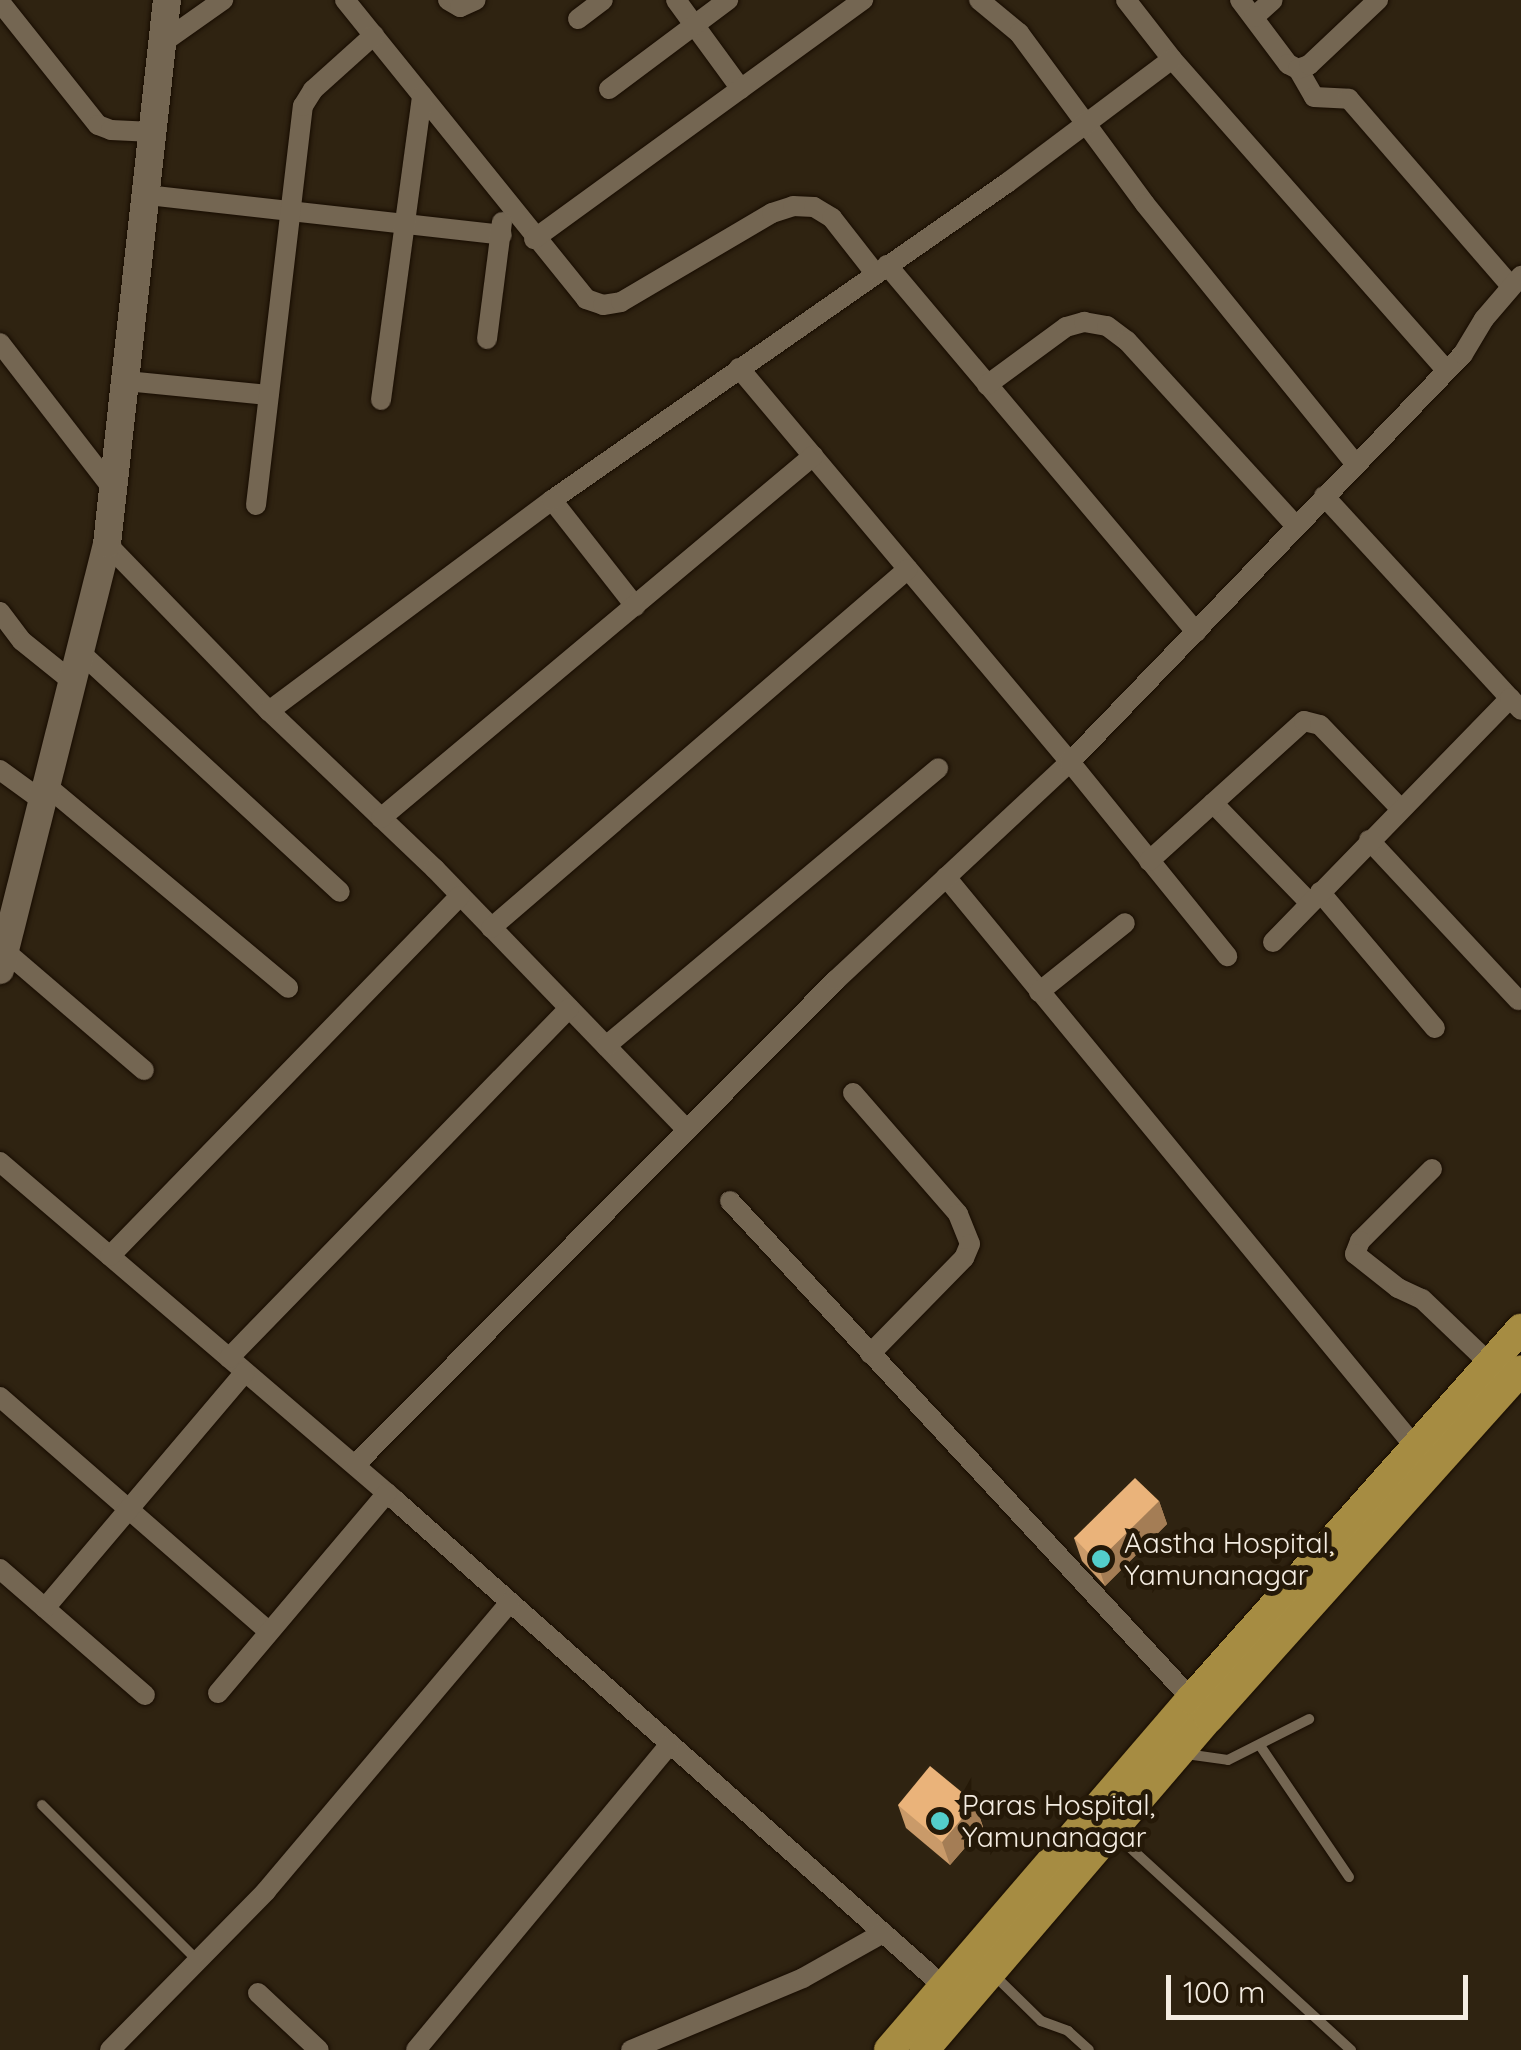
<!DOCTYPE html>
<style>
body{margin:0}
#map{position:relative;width:1521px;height:2050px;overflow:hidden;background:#2f2311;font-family:Quicksand,sans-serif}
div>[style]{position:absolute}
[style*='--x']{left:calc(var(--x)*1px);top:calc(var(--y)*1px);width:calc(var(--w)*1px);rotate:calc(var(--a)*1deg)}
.roads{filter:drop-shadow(0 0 2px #170c00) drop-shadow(0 0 2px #170c00)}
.lane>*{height:10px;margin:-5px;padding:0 5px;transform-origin:5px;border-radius:5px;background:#746652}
.street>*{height:20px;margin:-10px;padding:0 10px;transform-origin:10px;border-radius:10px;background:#746652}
.secondary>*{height:28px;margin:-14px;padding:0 14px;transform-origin:14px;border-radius:14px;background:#746652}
.primary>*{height:30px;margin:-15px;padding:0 15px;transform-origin:15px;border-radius:15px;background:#a68c42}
.wall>*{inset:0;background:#c99a69}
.shaded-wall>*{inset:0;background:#a47d55}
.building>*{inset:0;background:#eab37a}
.dots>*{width:28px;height:28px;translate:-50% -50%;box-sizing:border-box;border:5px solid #251908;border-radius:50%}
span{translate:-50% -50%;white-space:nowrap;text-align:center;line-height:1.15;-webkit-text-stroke:10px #251908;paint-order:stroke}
.poi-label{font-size:28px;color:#f4ece1}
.left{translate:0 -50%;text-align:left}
.scale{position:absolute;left:1166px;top:1975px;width:302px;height:45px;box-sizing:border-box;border:5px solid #f4ece1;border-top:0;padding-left:12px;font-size:30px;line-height:35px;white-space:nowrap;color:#f4ece1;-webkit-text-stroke:8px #251908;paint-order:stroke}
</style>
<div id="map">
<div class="roads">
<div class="lane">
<div style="--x:1261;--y:1747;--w:157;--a:55.9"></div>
<div style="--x:1186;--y:1754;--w:42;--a:8.1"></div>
<div style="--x:1228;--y:1760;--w:91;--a:-26.8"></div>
<div style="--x:42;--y:1805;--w:221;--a:45"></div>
<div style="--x:1113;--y:1832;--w:323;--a:42.5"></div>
<div style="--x:992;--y:1973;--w:69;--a:44.4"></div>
<div style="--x:1041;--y:2021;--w:29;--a:20"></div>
<div style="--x:1068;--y:2031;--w:28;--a:42"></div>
</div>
<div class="street">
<div style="--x:345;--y:0;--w:384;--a:51.1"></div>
<div style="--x:586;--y:299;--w:18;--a:19"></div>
<div style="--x:603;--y:305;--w:18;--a:-9"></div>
<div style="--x:621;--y:302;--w:175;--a:-30.5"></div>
<div style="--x:772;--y:213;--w:22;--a:-18"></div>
<div style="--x:793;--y:206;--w:21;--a:3"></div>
<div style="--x:814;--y:207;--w:21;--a:31"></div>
<div style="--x:832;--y:218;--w:70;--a:52"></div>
<div style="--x:448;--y:0;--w:14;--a:30"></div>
<div style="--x:460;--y:7;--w:17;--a:-24"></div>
<div style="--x:676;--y:0;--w:110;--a:53.9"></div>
<div style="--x:979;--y:0;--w:52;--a:39.5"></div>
<div style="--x:1019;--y:33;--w:212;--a:53.6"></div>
<div style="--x:1145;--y:204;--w:333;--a:51"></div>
<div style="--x:1126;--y:0;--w:75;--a:52.1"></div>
<div style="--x:1172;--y:59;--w:414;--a:48.6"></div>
<div style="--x:1240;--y:0;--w:80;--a:53.1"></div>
<div style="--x:1288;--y:64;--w:11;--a:27"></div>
<div style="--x:1298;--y:69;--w:32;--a:60"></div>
<div style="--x:1314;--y:97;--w:35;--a:3"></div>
<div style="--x:1349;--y:99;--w:247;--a:49.1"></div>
<div style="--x:0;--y:2;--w:157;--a:51.5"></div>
<div style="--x:98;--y:125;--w:14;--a:21"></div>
<div style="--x:111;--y:130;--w:42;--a:2.7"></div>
<div style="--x:1254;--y:17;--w:25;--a:-42"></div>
<div style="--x:578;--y:19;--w:31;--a:-37"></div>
<div style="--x:162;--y:43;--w:75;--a:-35.2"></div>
<div style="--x:1298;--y:69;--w:12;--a:-20"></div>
<div style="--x:1309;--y:65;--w:95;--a:-43.3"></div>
<div style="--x:609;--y:89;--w:149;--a:-36.8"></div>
<div style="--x:147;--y:195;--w:357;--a:6.4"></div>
<div style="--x:534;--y:239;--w:407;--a:-36"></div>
<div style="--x:887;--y:265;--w:480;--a:49.9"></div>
<div style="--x:487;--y:339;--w:118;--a:-82.7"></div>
<div style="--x:0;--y:343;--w:185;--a:52.3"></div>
<div style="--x:739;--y:368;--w:515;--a:49.97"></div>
<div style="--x:1070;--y:762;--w:250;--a:51"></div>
<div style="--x:126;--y:381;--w:143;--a:5.6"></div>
<div style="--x:987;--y:385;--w:98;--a:-36.3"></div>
<div style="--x:1066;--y:327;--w:19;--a:-16"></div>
<div style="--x:1084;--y:322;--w:23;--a:10"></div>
<div style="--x:1107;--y:326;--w:25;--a:37"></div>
<div style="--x:1127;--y:341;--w:249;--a:47.6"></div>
<div style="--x:381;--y:400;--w:307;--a:-82.3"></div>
<div style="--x:1324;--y:496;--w:275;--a:47.4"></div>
<div style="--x:552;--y:500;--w:135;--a:51.9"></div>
<div style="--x:256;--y:505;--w:402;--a:-83.3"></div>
<div style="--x:303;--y:106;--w:19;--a:-58"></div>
<div style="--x:313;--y:90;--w:82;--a:-42"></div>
<div style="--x:107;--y:544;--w:233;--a:45.9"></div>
<div style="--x:269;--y:711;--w:229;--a:43.6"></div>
<div style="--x:435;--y:869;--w:363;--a:46"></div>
<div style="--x:0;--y:612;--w:36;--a:53"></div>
<div style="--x:22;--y:641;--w:67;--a:38.9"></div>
<div style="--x:81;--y:653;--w:352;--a:42.7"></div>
<div style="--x:269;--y:711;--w:353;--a:-36.7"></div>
<div style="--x:552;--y:500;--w:555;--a:-34.87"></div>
<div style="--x:1007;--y:183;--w:206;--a:-36.9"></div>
<div style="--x:0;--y:770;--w:54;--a:36"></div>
<div style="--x:48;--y:787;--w:313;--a:39.9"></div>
<div style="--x:1213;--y:803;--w:139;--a:45.9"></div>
<div style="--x:381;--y:818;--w:564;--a:-39.96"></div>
<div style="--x:1369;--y:840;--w:219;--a:47"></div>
<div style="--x:1149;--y:861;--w:209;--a:-42.1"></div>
<div style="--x:1304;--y:721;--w:16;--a:14"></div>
<div style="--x:1320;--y:725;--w:114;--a:46.1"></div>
<div style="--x:946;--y:877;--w:738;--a:50.55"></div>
<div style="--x:1320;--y:892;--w:178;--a:49.8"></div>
<div style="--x:491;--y:928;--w:550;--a:-40.73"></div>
<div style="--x:1273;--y:942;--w:340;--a:-45.8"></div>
<div style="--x:1510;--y:698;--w:16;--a:47"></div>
<div style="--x:5;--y:951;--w:183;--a:40.6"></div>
<div style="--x:1039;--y:992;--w:110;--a:-38.7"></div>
<div style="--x:606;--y:1046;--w:433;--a:-39.9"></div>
<div style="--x:853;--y:1093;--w:160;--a:49"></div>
<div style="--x:958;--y:1214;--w:32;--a:68"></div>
<div style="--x:970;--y:1244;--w:15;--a:113"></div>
<div style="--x:964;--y:1258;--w:134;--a:134.4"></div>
<div style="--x:0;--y:1162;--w:520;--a:40.55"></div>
<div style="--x:395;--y:1500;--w:743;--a:41.56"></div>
<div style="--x:1432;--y:1169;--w:102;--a:135"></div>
<div style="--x:1360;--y:1241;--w:14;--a:111"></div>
<div style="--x:1355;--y:1254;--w:55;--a:38.3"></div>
<div style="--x:1398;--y:1288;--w:26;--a:25"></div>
<div style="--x:1422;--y:1299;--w:94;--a:43.7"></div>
<div style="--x:730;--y:1201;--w:689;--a:47.18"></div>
<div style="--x:110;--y:1256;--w:502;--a:-45.81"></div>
<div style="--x:229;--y:1358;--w:488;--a:-45.8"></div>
<div style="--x:0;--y:1397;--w:357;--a:41.1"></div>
<div style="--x:355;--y:1465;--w:683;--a:-45.24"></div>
<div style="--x:836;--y:980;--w:320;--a:-43"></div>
<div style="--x:1070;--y:762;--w:566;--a:-46.07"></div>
<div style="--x:1463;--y:354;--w:41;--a:-59"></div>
<div style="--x:1484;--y:319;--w:57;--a:-49.3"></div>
<div style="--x:0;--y:1569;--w:192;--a:41"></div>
<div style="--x:45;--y:1608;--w:309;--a:-49.7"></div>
<div style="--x:218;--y:1693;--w:262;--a:-49.8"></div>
<div style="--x:258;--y:1993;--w:83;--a:43.1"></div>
<div style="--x:110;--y:2050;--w:223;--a:-45.5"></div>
<div style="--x:266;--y:1891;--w:378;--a:-49.8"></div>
<div style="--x:416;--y:2050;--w:396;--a:-50.3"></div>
<div style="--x:631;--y:2050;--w:186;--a:-22.7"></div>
<div style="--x:803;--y:1978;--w:92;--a:-29.4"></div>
</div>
<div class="secondary">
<div style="--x:0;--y:970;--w:439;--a:-75.9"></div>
<div style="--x:107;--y:544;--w:547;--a:-83.71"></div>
</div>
<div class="primary">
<div style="--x:889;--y:2050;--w:463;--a:-49.3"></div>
<div style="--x:1191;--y:1699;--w:496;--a:-48.3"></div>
<div style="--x:924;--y:2050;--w:438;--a:-49.4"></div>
<div style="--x:1209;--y:1718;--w:467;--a:-48.1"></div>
</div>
</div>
<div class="wall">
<div style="clip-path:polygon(1159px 1501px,1167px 1524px,1105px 1586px,1082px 1561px,1074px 1538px)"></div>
<div style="clip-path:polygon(975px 1803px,983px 1827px,950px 1865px,906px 1828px,898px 1805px)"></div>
</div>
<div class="shaded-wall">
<div style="clip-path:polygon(1159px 1501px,1167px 1524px,1105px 1586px,1097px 1562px)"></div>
<div style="clip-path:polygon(975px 1803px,983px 1827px,950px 1865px,942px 1842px)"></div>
</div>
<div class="building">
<div style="clip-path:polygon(1135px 1478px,1159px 1501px,1097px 1562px,1074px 1538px)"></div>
<div style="clip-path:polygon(930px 1766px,975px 1803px,942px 1842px,898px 1805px)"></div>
</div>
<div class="dots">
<div style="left:1101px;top:1559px;background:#53cdca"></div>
<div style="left:940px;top:1821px;background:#53cdca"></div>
</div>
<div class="poi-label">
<span class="left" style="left:1124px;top:1559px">Aastha Hospital,<br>Yamunanagar</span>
<span class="left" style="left:962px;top:1821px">Paras Hospital,<br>Yamunanagar</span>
</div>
<div class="scale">100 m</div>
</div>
